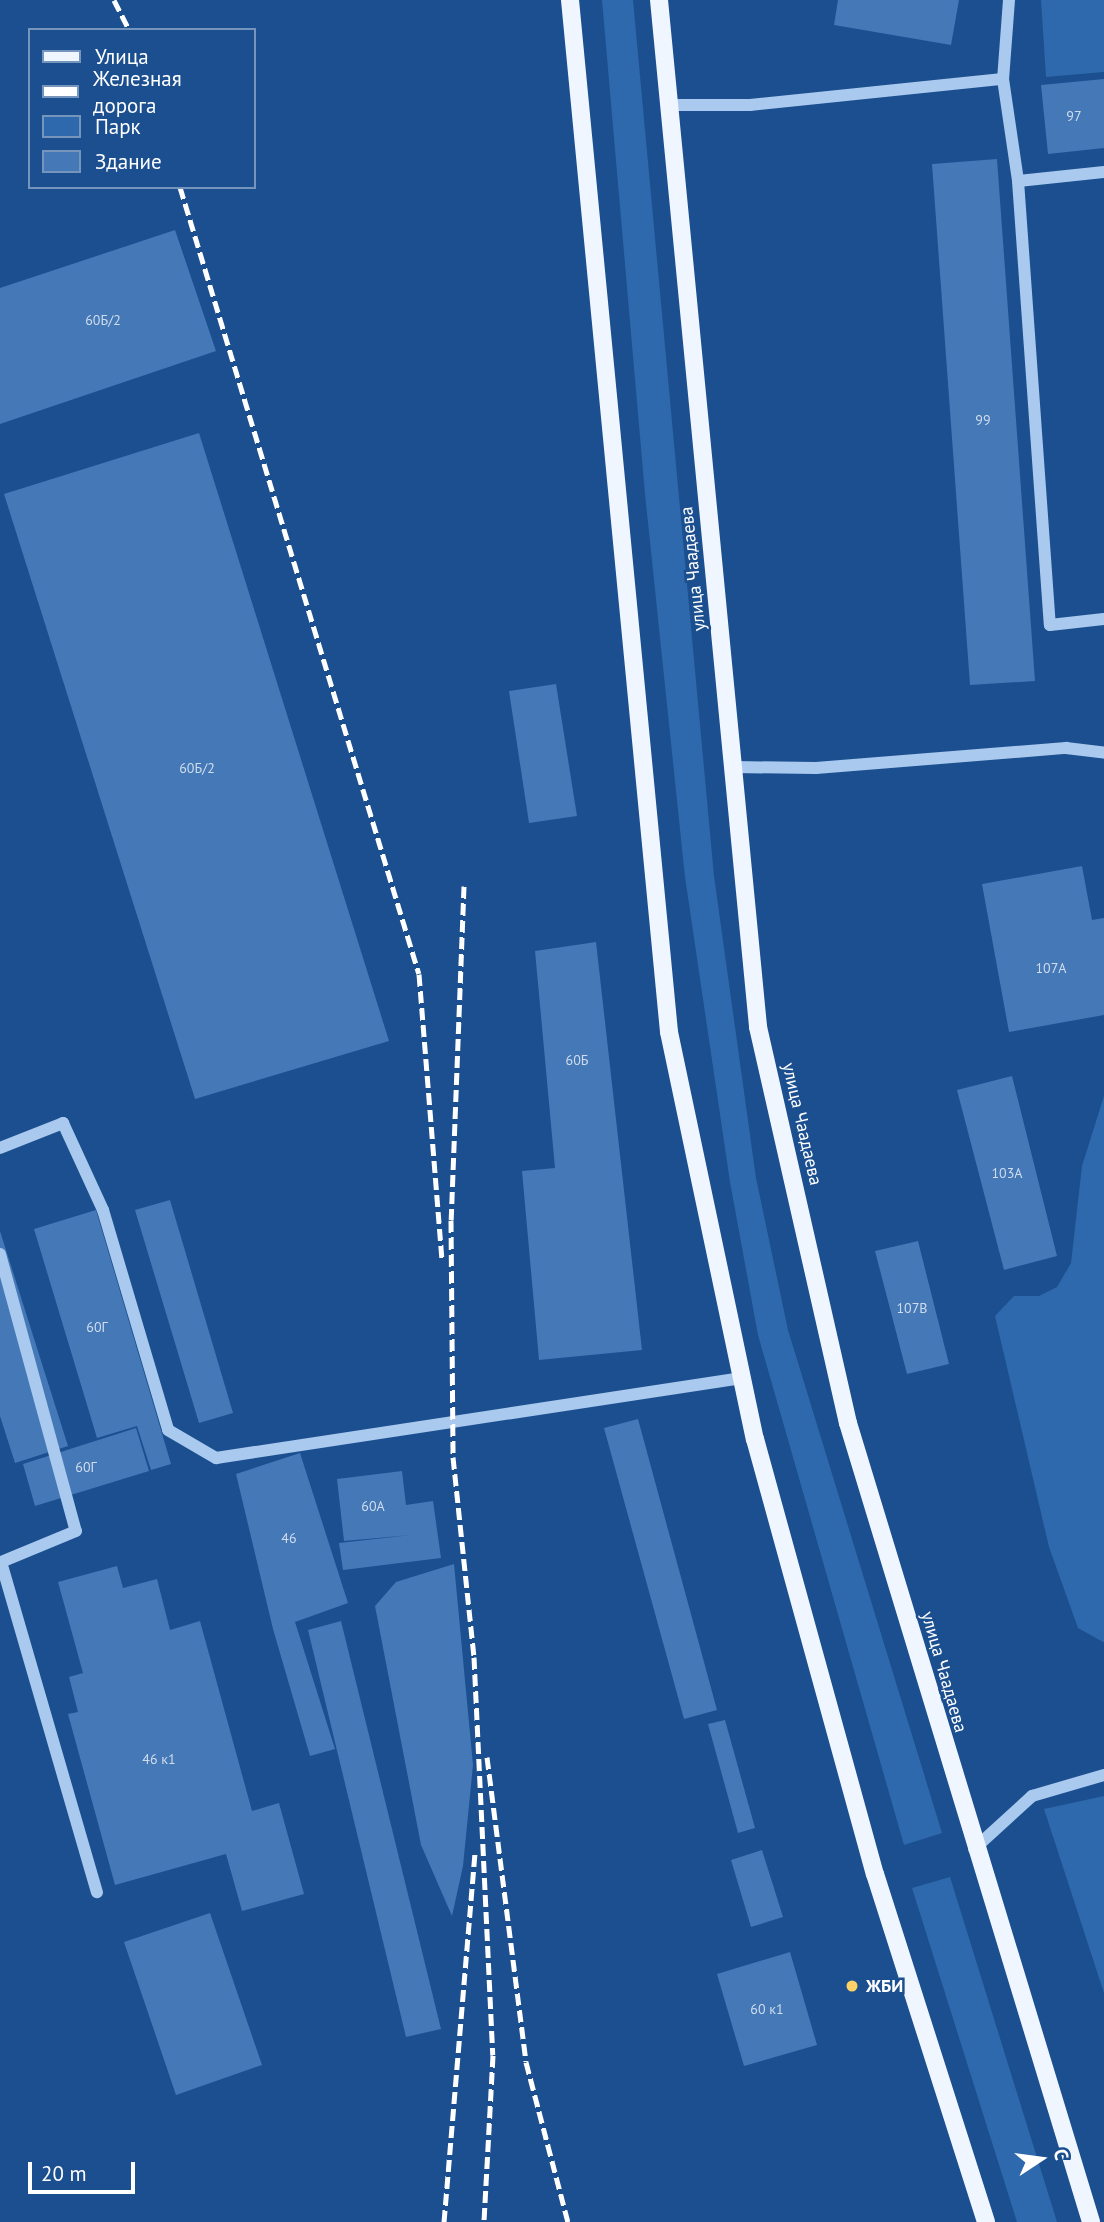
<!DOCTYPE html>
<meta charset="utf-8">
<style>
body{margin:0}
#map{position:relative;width:1104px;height:2222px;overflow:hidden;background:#1b4f8f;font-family:"PT Sans",sans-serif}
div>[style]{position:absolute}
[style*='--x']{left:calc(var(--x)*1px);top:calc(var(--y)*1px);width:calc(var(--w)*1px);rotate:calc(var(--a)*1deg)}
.green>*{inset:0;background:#2e69ad}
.building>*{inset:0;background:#4478b7}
.minor>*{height:12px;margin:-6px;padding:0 6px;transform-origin:6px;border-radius:6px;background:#a9c9ee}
.major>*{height:18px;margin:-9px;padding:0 9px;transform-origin:9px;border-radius:9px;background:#f0f6ff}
.rail>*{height:5px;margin-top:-2.5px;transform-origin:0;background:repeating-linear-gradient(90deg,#fff 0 12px,transparent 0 17px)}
.dots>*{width:19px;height:19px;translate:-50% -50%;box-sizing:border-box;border:4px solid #1b4f8f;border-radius:50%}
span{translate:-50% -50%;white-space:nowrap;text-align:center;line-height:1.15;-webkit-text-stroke:5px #1b4f8f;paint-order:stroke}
.number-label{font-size:14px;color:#d0dded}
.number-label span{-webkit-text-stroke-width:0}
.street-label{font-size:18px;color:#fff}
.poi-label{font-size:18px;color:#fff;font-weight:700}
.left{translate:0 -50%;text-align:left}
.legend{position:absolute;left:28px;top:28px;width:228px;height:161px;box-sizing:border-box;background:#1b4f8f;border:2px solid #7695bc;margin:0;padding:9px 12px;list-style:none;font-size:21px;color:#fff}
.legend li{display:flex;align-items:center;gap:14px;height:35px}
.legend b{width:35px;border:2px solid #7695bc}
.north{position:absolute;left:1006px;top:2124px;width:70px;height:70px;-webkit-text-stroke:5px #1b4f8f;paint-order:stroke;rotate:77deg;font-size:19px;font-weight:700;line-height:28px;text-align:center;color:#fff}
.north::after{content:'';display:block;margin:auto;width:24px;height:32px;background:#fff;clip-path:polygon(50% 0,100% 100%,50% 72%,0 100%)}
.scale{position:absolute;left:28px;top:2162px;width:107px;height:32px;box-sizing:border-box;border:4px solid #fff;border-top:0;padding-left:9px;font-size:21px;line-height:24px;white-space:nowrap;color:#fff;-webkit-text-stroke:5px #1b4f8f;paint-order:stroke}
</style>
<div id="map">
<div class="green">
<div style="clip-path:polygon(602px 0,633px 0,714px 876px,756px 1178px,788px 1330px,942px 1833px,904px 1845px,758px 1335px,730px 1182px,685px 877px,645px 494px)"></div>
<div style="clip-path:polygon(1041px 0,1104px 0,1104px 72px,1046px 77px)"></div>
<div style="clip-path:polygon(1104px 1096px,1104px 1642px,1103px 1642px,1078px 1628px,1049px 1547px,995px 1316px,1014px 1296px,1039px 1296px,1057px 1287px,1071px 1263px,1082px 1166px)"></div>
<div style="clip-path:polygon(1104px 1796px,1104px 1993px,1044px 1809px)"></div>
<div style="clip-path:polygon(950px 1877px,1057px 2222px,1017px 2222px,912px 1888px)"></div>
</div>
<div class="building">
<div style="clip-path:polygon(838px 0,959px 0,951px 45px,834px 25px)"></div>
<div style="clip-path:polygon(1104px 79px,1104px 148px,1048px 154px,1041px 85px)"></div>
<div style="clip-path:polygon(997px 159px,1035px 681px,970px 685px,932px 164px)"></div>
<div style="clip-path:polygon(175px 230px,216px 351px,0 424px,0 288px)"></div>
<div style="clip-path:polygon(199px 433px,389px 1041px,195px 1099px,4px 494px)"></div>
<div style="clip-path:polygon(556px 684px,577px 816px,529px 823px,509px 691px)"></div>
<div style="clip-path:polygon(1082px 866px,1092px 920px,1104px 918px,1104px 1015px,1009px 1032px,982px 884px)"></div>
<div style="clip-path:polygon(596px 942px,642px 1350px,539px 1360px,522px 1171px,555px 1168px,535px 951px)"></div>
<div style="clip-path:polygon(1012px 1076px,1057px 1256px,1004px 1270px,957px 1090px)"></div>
<div style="clip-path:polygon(170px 1200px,233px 1413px,199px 1423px,135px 1210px)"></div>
<div style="clip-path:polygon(96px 1210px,171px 1464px,151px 1470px,137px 1426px,97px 1438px,34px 1229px)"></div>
<div style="clip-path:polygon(0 1231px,68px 1446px,15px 1463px,0 1416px)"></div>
<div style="clip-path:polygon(918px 1241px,949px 1364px,907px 1374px,875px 1251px)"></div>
<div style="clip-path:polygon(638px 1419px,717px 1710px,684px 1719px,604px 1428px)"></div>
<div style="clip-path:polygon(136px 1428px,149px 1471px,35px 1506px,23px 1464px)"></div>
<div style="clip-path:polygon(300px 1453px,348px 1603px,295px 1622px,335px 1749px,310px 1756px,273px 1629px,236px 1474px)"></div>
<div style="clip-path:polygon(402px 1471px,406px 1505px,433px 1501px,441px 1558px,343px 1570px,339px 1543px,411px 1535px,344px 1541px,337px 1479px)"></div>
<div style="clip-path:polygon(454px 1564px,473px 1765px,463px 1866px,452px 1916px,421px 1845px,375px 1606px,396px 1582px)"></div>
<div style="clip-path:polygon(117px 1566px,123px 1588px,157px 1579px,170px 1630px,200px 1621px,252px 1811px,279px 1803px,304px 1894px,242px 1911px,226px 1854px,115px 1885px,68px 1714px,78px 1712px,69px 1677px,83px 1673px,58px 1582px)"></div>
<div style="clip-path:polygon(341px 1621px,441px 2029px,406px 2037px,308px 1630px)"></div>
<div style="clip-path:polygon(725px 1720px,755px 1828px,738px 1833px,708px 1724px)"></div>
<div style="clip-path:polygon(762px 1850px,783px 1917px,751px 1927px,731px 1860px)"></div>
<div style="clip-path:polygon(210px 1913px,262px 2065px,176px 2095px,124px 1942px)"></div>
<div style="clip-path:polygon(790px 1952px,817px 2045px,744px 2066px,717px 1974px)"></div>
</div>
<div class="minor">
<div style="--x:1009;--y:0;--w:79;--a:94.3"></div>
<div style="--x:1003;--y:79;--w:103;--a:81.6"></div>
<div style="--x:669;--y:105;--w:81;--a:0"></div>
<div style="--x:750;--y:105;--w:254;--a:-5.9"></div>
<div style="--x:1104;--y:172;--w:86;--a:174"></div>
<div style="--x:1018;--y:181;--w:445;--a:85.9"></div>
<div style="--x:1050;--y:625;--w:54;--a:-6.3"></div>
<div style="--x:733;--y:767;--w:83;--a:0.7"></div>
<div style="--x:816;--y:768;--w:251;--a:-4.6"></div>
<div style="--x:1066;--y:748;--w:38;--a:7"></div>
<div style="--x:0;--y:1148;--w:68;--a:-21.6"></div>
<div style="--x:63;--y:1123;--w:96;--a:65.3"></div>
<div style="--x:103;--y:1210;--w:229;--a:73.5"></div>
<div style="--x:168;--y:1430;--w:56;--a:30.3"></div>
<div style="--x:216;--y:1458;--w:532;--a:-8.65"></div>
<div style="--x:0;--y:1254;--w:287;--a:74.7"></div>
<div style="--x:76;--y:1531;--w:81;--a:157.5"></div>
<div style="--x:1;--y:1562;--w:344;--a:73.8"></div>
<div style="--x:974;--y:1849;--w:79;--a:-42.4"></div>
<div style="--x:1032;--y:1796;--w:75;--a:-16.3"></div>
</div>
<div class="major">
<div style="--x:570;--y:0;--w:1037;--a:84.52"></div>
<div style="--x:669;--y:1032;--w:416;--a:78.1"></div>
<div style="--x:755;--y:1439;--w:451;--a:74.6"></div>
<div style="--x:875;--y:1874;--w:365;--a:72.3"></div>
<div style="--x:659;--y:0;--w:1032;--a:84.49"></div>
<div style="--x:758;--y:1027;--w:406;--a:77.2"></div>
<div style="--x:848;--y:1423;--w:835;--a:73.08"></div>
</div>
<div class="rail">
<div style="--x:114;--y:0;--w:34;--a:63"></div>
<div style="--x:180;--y:187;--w:822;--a:73.11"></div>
<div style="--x:419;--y:974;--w:288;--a:85.4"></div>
<div style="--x:464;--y:886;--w:334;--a:92.2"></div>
<div style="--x:451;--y:1220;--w:237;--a:89.5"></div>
<div style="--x:453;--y:1457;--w:201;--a:84"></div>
<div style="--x:474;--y:1657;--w:398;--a:87.3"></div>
<div style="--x:493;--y:2055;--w:167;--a:93.1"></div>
<div style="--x:487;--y:1757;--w:307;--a:82.7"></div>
<div style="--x:526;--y:2062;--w:165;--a:75.3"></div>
<div style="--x:444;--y:2222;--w:372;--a:-85.2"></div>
</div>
<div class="dots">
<div style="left:852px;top:1986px;background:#ffd166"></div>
</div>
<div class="number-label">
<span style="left:1074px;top:116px">97</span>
<span style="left:103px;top:320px">60Б/2</span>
<span style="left:983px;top:420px">99</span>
<span style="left:197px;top:768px">60Б/2</span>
<span style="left:1051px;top:968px">107А</span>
<span style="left:577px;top:1060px">60Б</span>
<span style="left:1007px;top:1173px">103А</span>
<span style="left:912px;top:1308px">107В</span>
<span style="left:97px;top:1327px">60Г</span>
<span style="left:86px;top:1467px">60Г</span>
<span style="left:373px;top:1506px">60А</span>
<span style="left:289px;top:1538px">46</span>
<span style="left:159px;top:1759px">46 к1</span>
<span style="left:767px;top:2009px">60 к1</span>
</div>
<div class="street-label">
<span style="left:693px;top:569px;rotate:-96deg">улица Чаадаева</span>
<span style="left:802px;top:1124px;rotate:77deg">улица Чаадаева</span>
<span style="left:944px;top:1672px;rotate:74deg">улица Чаадаева</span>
</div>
<div class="poi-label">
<span class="left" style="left:866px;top:1986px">ЖБИ</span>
</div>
<ul class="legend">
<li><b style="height:9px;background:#f0f6ff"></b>Улица</li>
<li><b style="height:9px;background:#fff"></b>Железная дорога</li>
<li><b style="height:19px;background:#2e69ad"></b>Парк</li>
<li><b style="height:19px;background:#4478b7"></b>Здание</li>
</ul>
<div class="north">С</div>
<div class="scale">20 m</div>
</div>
